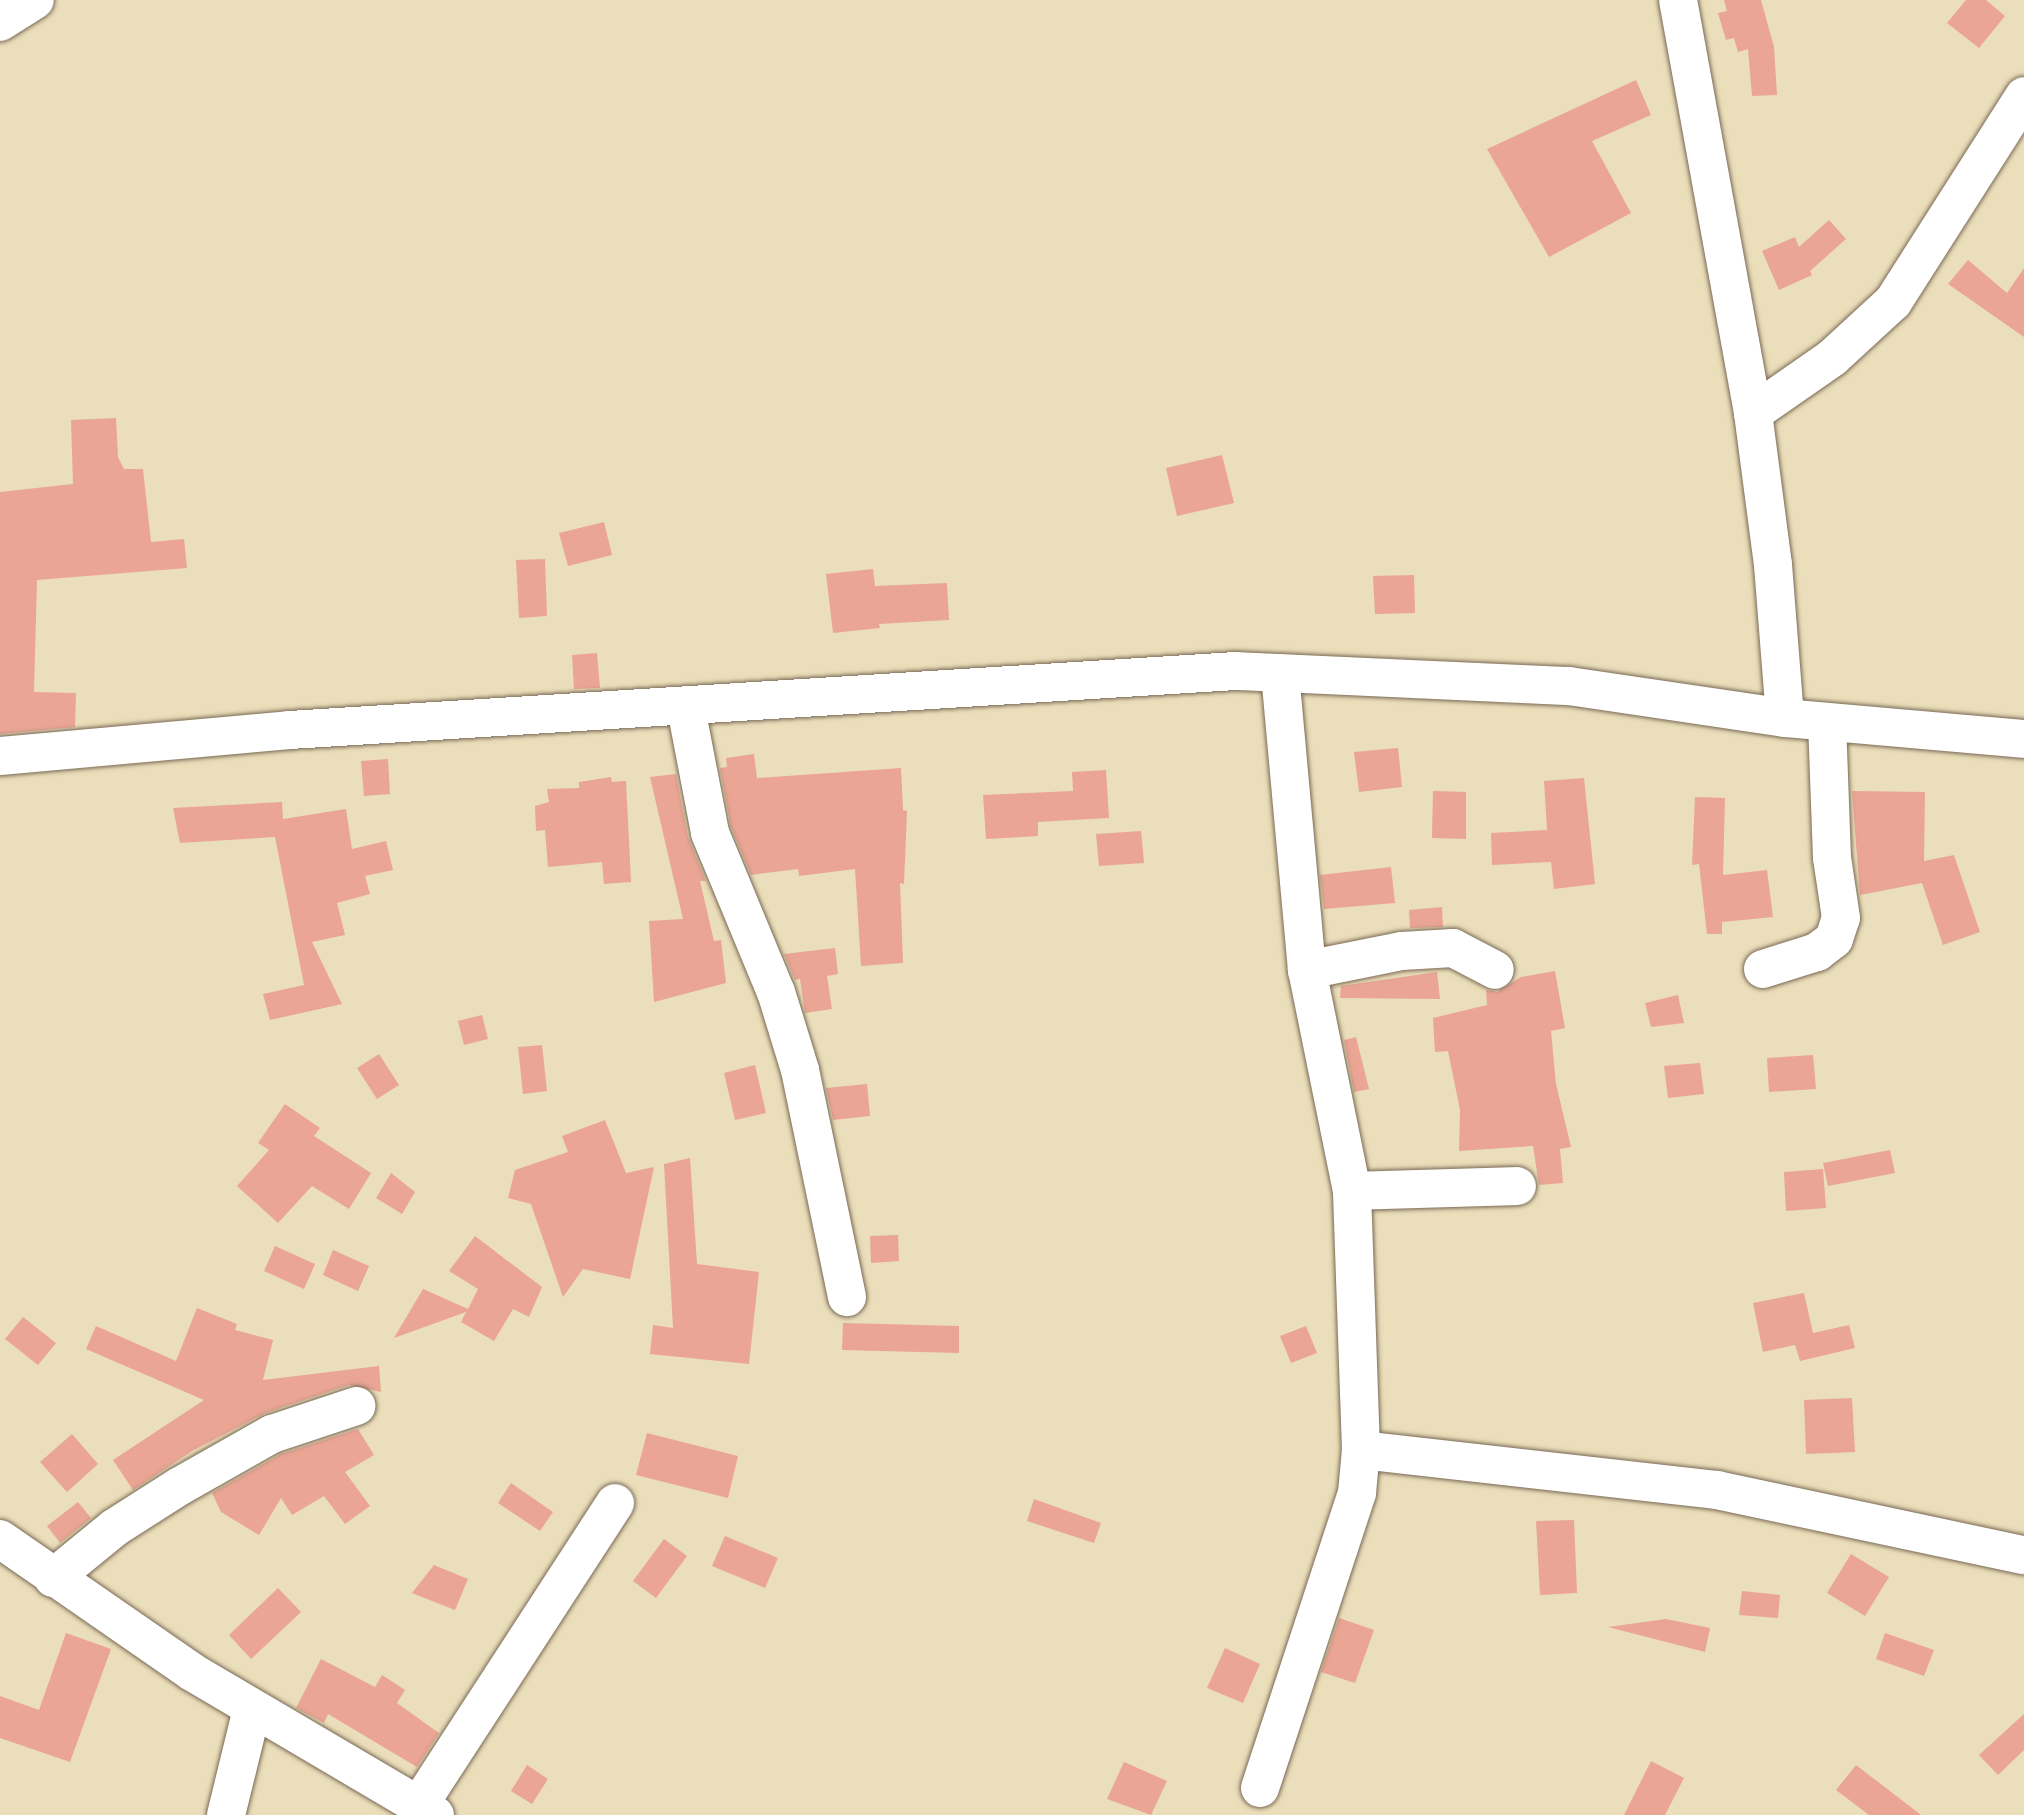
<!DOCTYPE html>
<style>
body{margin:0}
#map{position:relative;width:2024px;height:1815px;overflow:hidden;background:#ebdeba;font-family:Itim,sans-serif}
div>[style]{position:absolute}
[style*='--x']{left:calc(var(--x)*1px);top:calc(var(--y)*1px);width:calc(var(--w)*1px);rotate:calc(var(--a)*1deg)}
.building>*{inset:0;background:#eaa595}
.roads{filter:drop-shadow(0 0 2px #796955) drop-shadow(0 0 2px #796955)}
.minor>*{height:38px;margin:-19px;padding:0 19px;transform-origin:19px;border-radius:19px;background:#fff}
span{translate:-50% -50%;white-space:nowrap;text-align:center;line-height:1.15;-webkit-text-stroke:6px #f7f3e8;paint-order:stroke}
</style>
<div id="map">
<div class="building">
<div style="clip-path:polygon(1724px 0,1761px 0,1774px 47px,1777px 95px,1752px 96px,1748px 49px,1738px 52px,1734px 38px,1726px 40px,1718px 13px,1727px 11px)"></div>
<div style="clip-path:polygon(1966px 0,1986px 0,2005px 16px,1979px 48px,1947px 23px)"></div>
<div style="clip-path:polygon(1636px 80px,1651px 115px,1592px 141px,1631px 213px,1549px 257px,1487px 149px)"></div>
<div style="clip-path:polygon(1829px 220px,1846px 239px,1810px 271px,1812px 275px,1779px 290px,1762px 251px,1795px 237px,1799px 247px)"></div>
<div style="clip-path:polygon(1968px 260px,2007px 293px,2024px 268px,2024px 337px,1948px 284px)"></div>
<div style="clip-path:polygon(116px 418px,118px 457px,124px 469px,143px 469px,151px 542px,184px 539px,187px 568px,37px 580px,34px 692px,76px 693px,75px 727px,0 734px,0 492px,73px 484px,71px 420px)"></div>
<div style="clip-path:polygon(1222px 455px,1234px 503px,1177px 516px,1166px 468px)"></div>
<div style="clip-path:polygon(604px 522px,612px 555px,568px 566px,559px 533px)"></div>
<div style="clip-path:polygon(545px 559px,547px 616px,519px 618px,516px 560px)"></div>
<div style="clip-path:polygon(873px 569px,875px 586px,947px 583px,949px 620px,879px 624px,880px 628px,833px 633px,826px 574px)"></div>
<div style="clip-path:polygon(1414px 575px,1415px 613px,1375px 614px,1373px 576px)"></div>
<div style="clip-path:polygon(597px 653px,600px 688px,574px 689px,572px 655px)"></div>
<div style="clip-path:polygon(1398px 748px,1402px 787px,1359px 792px,1354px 752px)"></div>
<div style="clip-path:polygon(754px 754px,757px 778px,901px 768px,903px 810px,907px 811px,904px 884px,900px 883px,903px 963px,861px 966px,855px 869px,799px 876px,798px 869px,751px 875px,731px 827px,720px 768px,727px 767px,726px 758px)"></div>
<div style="clip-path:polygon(388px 759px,390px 794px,364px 796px,361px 761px)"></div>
<div style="clip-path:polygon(1106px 770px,1109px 818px,1038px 822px,1038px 836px,986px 839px,983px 795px,1073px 791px,1072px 772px)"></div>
<div style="clip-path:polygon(676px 774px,688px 837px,706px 881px,700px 881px,714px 941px,721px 940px,726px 983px,654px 1002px,649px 921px,683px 919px,650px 777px)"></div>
<div style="clip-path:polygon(611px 777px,612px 782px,626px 781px,631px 882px,604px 884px,602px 862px,548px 867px,545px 830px,536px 831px,535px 806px,549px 802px,547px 789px,579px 788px,579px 782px)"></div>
<div style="clip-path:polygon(1584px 778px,1595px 884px,1554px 889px,1551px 862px,1492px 865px,1491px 833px,1547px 830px,1544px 781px)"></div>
<div style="clip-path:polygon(1433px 791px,1466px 792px,1466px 839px,1432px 838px)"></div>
<div style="clip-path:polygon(1852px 791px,1925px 792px,1924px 861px,1954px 855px,1980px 932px,1943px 945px,1922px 883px,1860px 895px)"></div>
<div style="clip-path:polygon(1695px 797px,1725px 798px,1723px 875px,1767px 870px,1773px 917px,1722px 922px,1722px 934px,1707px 934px,1699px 864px,1692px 865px)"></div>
<div style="clip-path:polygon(282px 802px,283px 819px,346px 809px,352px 849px,386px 841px,393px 870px,365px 876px,370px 894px,337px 903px,345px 935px,312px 942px,342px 1004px,270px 1020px,263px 994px,304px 985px,275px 837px,180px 843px,173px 808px)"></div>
<div style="clip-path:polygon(1141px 831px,1144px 863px,1099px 866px,1096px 834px)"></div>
<div style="clip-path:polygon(1391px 867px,1395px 903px,1324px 909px,1320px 875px)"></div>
<div style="clip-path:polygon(1442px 907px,1443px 927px,1410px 928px,1409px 910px)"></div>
<div style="clip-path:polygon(835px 948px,838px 974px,827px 976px,832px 1009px,805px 1013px,800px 979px,795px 980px,784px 954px)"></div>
<div style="clip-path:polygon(1555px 971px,1565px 1028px,1551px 1031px,1556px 1084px,1571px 1147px,1560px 1149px,1563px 1183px,1539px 1185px,1533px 1146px,1459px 1151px,1460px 1110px,1448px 1051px,1435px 1052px,1433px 1018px,1487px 1005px,1486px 990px,1497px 992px,1521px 977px)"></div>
<div style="clip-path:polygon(1437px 972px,1440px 999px,1340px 998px,1341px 986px)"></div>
<div style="clip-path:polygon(1678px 995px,1684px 1023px,1651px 1027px,1645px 1003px)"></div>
<div style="clip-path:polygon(482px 1015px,488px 1039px,464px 1045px,458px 1021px)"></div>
<div style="clip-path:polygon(1356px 1037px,1369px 1089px,1354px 1092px,1344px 1040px)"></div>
<div style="clip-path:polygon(542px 1045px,547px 1091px,523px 1094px,518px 1047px)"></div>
<div style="clip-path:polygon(379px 1054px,399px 1085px,377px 1099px,357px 1068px)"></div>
<div style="clip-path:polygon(1813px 1055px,1816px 1089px,1769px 1092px,1767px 1058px)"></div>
<div style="clip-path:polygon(1700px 1063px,1704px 1094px,1668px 1098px,1664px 1066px)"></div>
<div style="clip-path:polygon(755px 1065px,766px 1113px,735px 1120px,724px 1073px)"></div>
<div style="clip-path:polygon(867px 1084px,870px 1116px,833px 1120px,826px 1088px)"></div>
<div style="clip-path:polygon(285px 1104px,320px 1128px,314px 1136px,371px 1173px,349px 1209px,312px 1186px,278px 1223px,237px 1186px,269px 1150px,258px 1143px)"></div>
<div style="clip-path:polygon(605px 1120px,626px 1173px,654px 1167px,630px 1279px,583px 1269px,563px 1297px,531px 1204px,508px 1198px,515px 1170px,568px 1152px,562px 1136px)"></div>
<div style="clip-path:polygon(1890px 1150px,1895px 1173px,1828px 1186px,1823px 1163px)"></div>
<div style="clip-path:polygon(690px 1158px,697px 1264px,759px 1272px,749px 1364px,650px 1354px,653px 1325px,673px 1328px,664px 1164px)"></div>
<div style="clip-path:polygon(1823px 1169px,1826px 1208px,1786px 1211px,1784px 1172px)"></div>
<div style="clip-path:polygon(391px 1173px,415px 1192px,402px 1214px,376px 1198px)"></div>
<div style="clip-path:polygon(898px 1235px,899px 1261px,871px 1263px,870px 1236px)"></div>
<div style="clip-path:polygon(475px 1236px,542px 1287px,529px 1317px,513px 1309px,494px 1341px,461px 1322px,466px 1312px,394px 1338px,423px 1289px,468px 1309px,478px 1289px,449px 1271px)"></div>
<div style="clip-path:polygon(275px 1246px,315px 1264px,304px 1289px,264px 1271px)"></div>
<div style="clip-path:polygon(333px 1250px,369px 1266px,358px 1291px,323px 1275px)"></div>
<div style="clip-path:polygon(1804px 1293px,1813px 1333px,1849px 1325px,1855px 1348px,1800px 1361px,1795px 1345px,1763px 1352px,1753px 1303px)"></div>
<div style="clip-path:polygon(197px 1308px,237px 1324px,235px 1330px,273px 1340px,263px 1380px,379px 1366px,381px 1392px,349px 1385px,265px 1413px,192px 1451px,133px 1490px,113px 1460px,204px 1400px,86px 1349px,96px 1326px,176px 1361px)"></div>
<div style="clip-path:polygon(23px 1317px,56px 1343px,38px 1365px,5px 1339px)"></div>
<div style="clip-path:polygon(843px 1323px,959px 1326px,959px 1353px,842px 1350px)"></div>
<div style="clip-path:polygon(1306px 1326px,1317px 1353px,1291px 1363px,1280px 1336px)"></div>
<div style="clip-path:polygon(1852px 1398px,1855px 1452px,1806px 1454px,1804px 1400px)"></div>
<div style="clip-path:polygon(358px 1429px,374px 1455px,345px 1472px,370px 1506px,345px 1524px,324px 1496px,292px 1515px,281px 1498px,259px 1535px,221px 1512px,212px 1493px,281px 1454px)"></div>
<div style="clip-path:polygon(647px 1433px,738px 1456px,728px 1498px,636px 1475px)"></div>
<div style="clip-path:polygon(72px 1434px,98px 1464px,67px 1492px,40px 1462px)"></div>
<div style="clip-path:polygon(511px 1483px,553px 1512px,540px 1531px,498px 1503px)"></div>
<div style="clip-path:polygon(1034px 1499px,1101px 1523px,1094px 1543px,1027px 1521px)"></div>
<div style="clip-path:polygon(78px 1502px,91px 1518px,60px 1543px,47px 1526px)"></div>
<div style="clip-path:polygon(1574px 1520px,1577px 1593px,1540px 1595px,1536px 1521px)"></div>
<div style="clip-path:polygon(725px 1536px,778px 1558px,765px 1588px,712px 1566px)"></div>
<div style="clip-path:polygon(664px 1539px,687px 1556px,656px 1598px,633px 1581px)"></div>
<div style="clip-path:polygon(1851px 1554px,1889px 1577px,1865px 1616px,1827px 1593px)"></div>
<div style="clip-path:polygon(434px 1565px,468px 1579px,455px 1610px,412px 1593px)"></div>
<div style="clip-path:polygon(278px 1588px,301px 1612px,251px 1659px,229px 1635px)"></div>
<div style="clip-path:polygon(1742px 1591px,1780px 1595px,1778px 1618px,1739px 1615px)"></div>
<div style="clip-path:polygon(1339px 1618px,1374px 1630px,1355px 1683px,1321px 1672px)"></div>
<div style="clip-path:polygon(1666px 1619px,1710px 1628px,1705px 1652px,1608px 1627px)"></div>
<div style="clip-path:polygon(66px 1633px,111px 1649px,70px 1762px,0 1738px,0 1696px,39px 1710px)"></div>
<div style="clip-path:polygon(1885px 1633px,1934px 1650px,1924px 1676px,1876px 1659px)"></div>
<div style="clip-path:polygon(1225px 1648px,1260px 1664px,1243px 1703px,1207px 1688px)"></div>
<div style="clip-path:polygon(321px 1659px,375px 1687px,382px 1675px,405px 1690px,397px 1703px,439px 1733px,417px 1767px,328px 1714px,324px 1723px,296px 1708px)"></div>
<div style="clip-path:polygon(2024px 1714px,2024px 1750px,1998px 1775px,1979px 1755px)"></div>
<div style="clip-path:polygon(1651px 1761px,1684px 1778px,1665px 1815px,1624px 1815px)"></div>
<div style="clip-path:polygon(1124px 1762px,1167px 1781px,1151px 1815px,1107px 1799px)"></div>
<div style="clip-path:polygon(527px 1765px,548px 1779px,532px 1804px,511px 1791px)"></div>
<div style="clip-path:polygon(1856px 1765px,1921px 1815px,1869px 1815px,1836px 1790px)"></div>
</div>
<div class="roads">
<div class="minor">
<div style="--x:1678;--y:0;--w:420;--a:79.7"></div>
<div style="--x:1753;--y:413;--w:153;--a:82.5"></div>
<div style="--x:1773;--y:565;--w:153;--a:85.5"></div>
<div style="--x:0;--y:22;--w:41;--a:-32.2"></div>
<div style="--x:1753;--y:413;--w:96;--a:-34.8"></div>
<div style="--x:1832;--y:358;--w:83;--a:-42.6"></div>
<div style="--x:1893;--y:302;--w:244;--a:-57.5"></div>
<div style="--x:686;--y:708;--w:127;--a:79.1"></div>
<div style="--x:710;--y:833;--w:172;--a:67.5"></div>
<div style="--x:776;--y:992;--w:82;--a:72.9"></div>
<div style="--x:800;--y:1070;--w:232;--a:78.3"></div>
<div style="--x:0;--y:756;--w:291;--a:-5.1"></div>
<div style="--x:290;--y:730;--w:948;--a:-3.57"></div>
<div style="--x:1236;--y:671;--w:333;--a:2.6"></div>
<div style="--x:1569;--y:686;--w:218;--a:8.4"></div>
<div style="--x:1785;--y:718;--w:240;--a:5"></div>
<div style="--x:1763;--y:969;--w:57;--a:-17.5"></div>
<div style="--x:1817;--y:952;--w:21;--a:-37"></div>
<div style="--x:1834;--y:939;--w:22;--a:-72"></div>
<div style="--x:1841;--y:918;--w:61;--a:-98.5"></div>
<div style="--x:1832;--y:858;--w:135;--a:-92.1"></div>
<div style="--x:1307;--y:970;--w:97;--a:-11.3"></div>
<div style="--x:1402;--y:951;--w:51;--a:-3.4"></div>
<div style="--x:1453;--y:948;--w:47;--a:27.6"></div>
<div style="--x:1352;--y:1191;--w:165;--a:-1.7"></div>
<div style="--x:1361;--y:1450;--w:358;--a:6.4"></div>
<div style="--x:1717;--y:1490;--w:314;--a:12"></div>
<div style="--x:0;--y:1539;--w:234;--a:34.7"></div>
<div style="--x:192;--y:1672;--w:282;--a:30.5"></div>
<div style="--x:53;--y:1578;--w:79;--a:-39.3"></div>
<div style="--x:114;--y:1528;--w:78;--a:-32.5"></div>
<div style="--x:180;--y:1486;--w:106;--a:-29.5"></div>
<div style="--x:272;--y:1434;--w:89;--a:-18.4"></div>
<div style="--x:1260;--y:1788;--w:311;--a:-71.8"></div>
<div style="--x:1357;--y:1493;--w:43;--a:-84.7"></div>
<div style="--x:1361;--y:1450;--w:259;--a:-92"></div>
<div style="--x:1352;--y:1191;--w:226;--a:-101.5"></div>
<div style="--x:1307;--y:970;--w:298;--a:-95.2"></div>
<div style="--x:419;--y:1805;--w:360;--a:-57"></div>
<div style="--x:226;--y:1815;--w:109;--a:-76.2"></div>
</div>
</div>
</div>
